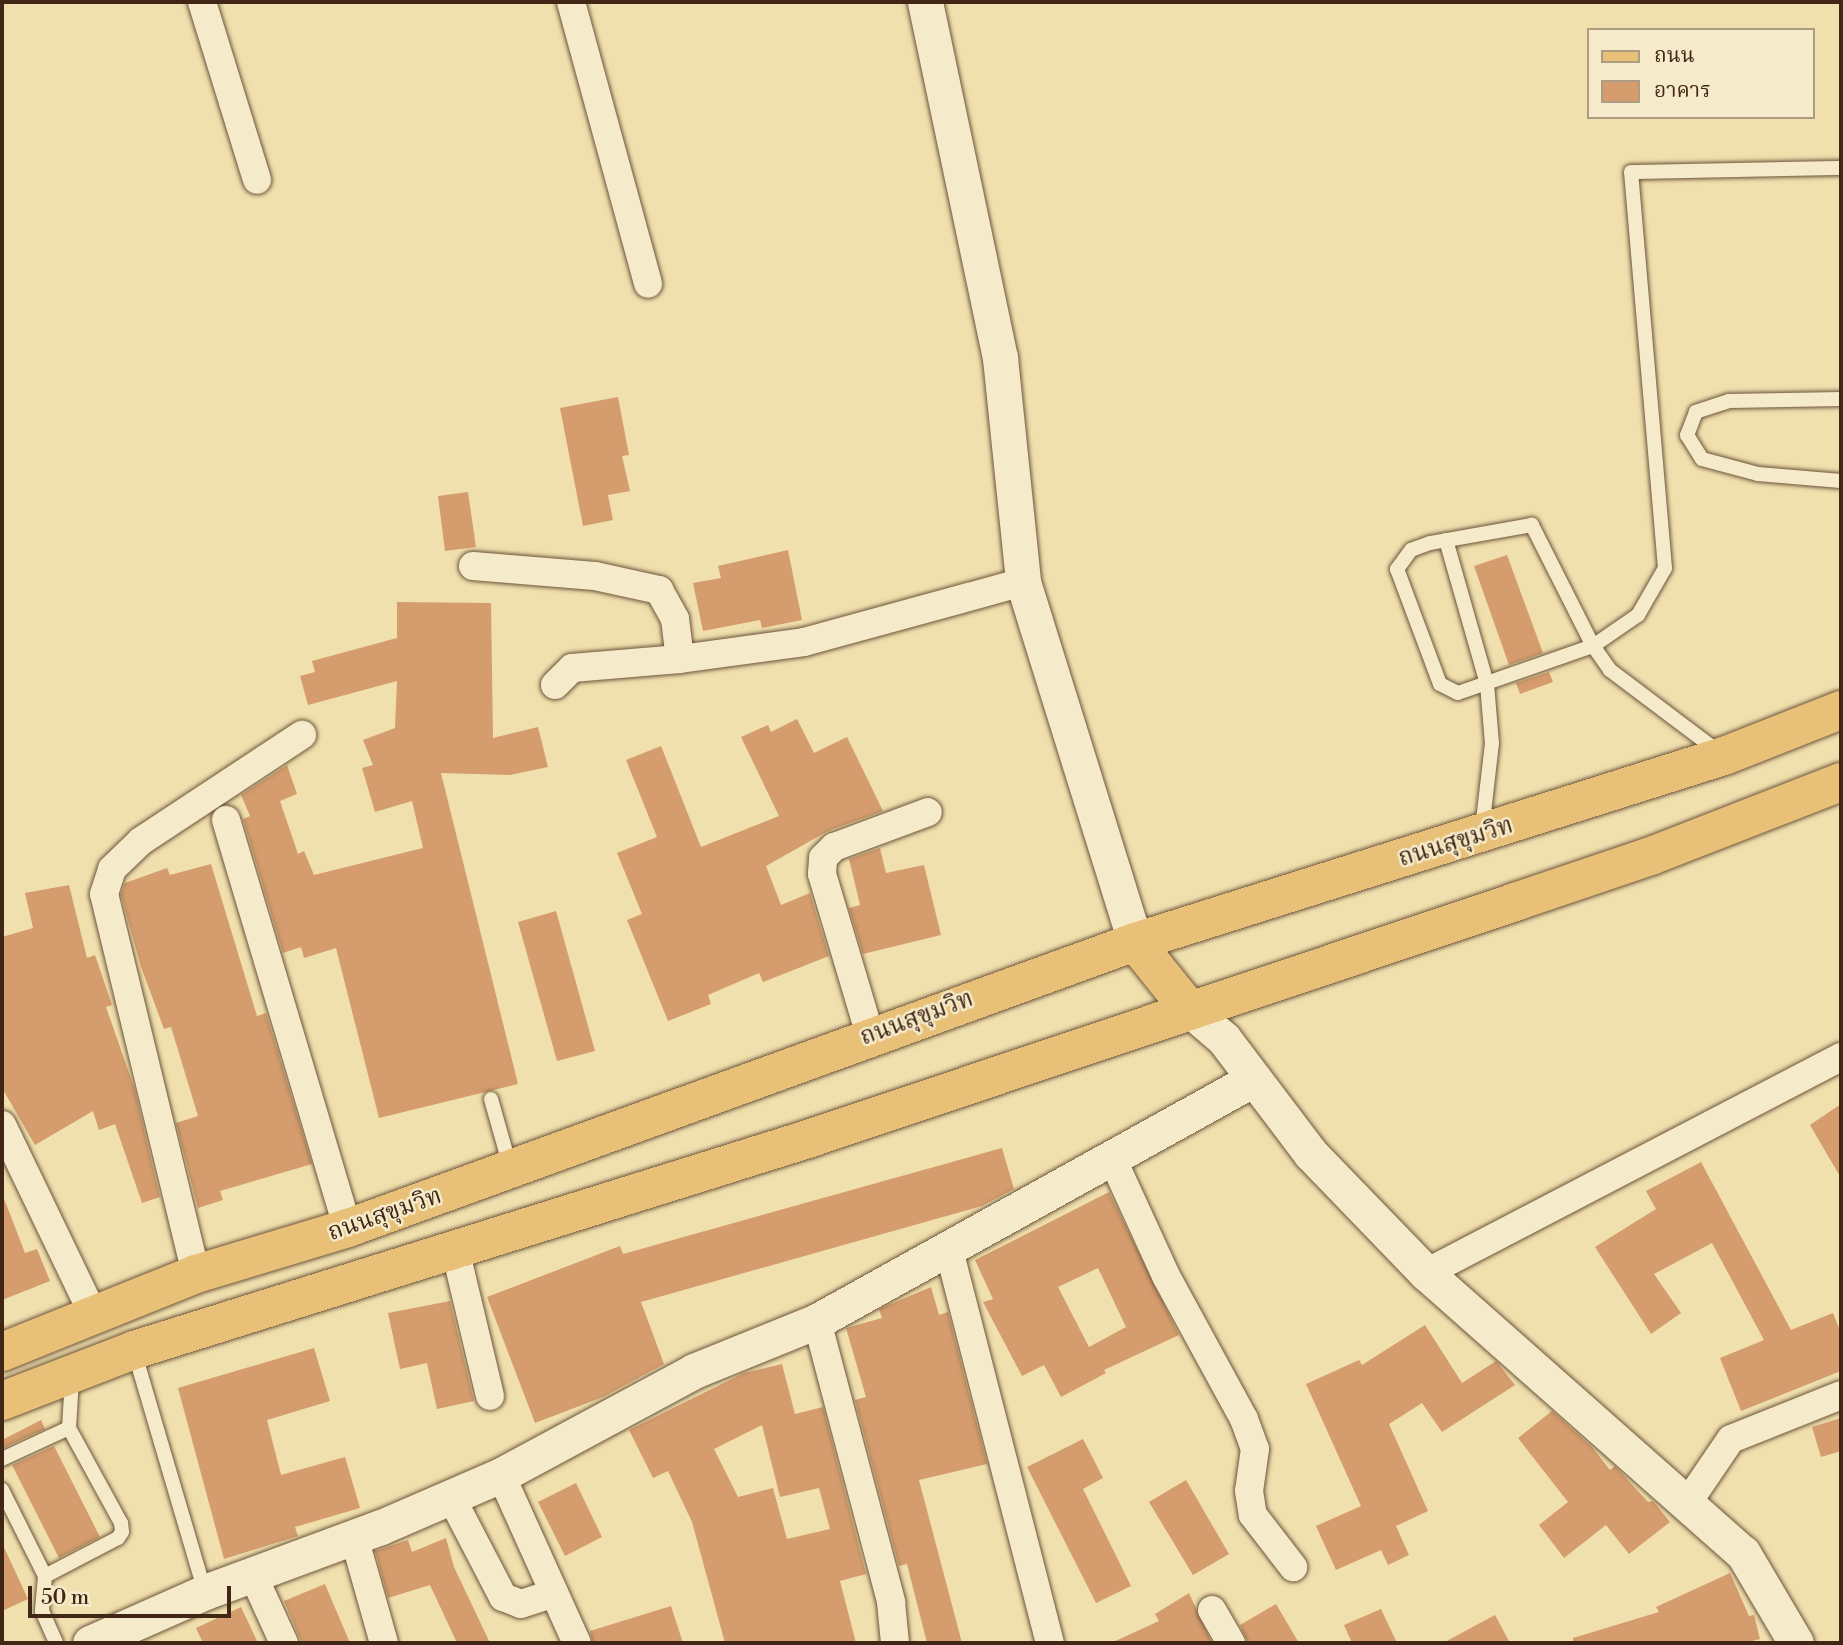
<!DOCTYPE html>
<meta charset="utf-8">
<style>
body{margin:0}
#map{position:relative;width:1843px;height:1645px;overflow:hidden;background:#f0e0ae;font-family:"Libre Bodoni","Noto Serif Thai",serif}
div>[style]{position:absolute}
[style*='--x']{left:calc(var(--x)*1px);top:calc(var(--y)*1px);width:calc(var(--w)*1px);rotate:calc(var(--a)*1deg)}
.building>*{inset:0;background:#d59c6d}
.roads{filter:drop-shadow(0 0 2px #6d543b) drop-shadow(0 0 2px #6d543b)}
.service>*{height:14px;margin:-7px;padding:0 7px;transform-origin:7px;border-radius:7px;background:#f5ebca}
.minor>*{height:28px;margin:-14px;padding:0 14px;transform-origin:14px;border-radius:14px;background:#f5ebca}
.tertiary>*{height:35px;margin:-17.5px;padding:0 17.5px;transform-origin:17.5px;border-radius:17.5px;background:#f5ebca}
.primary>*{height:38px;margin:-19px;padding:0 19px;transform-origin:19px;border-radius:19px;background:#e8c077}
span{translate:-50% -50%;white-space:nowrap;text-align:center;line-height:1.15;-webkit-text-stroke:5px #f5ebca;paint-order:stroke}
.street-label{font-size:24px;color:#412515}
.frame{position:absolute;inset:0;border:4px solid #412515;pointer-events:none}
.legend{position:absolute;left:1587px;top:28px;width:228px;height:91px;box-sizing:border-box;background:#f5ebca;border:2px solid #ad9c82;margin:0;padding:9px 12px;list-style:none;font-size:21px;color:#412515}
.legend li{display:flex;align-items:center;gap:14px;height:35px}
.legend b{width:35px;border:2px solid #ad9c82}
.scale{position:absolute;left:28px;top:1586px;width:203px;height:32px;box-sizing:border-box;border:4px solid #412515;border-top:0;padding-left:9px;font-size:21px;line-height:24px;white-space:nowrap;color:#412515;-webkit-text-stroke:5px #f5ebca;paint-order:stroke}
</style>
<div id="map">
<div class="building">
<div style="clip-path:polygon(618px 397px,629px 455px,622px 456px,630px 491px,608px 495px,613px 520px,583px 526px,560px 408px)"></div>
<div style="clip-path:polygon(468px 492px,476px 547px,445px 551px,438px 496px)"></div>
<div style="clip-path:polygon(788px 550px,802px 620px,762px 628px,760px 620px,703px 631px,693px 583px,721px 578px,718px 566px)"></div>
<div style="clip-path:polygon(1507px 555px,1543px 653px,1509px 665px,1474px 566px)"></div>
<div style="clip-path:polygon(397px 602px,491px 603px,493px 738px,538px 727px,548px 767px,510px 775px,441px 773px,518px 1084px,379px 1118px,336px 948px,304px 958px,301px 947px,283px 953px,243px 819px,250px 816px,241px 795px,287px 765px,297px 794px,280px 801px,298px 854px,304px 851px,314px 875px,423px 848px,412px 801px,375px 812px,362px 768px,373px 765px,363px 740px,395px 728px,397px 681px,308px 705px,300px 676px,315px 672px,312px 661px,397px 638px)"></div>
<div style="clip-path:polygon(1549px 672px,1553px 682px,1520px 694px,1516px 683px)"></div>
<div style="clip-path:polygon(797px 719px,814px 753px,847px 737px,883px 811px,828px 831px,766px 866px,781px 905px,810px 893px,829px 956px,763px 982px,759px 973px,708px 995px,711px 1004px,668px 1021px,627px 920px,642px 914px,617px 853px,657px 837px,626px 760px,661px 746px,701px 847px,779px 816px,741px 737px,768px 725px,771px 732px)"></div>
<div style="clip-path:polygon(880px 848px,886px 873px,924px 865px,941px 935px,863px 954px,849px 908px,860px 905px,849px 859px)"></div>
<div style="clip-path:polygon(211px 864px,257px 1016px,266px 1013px,312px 1164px,220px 1191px,223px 1200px,198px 1208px,176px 1123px,198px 1116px,171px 1027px,164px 1029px,141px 967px,121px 895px,125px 883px,167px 868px,170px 875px)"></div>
<div style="clip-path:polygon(69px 885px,87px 958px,95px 955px,112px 1005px,106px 1007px,134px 1087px,160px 1197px,142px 1203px,115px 1124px,99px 1130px,93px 1111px,35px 1145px,2px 1088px,2px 937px,33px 928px,25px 893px)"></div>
<div style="clip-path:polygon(556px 911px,595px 1051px,557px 1061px,518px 922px)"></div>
<div style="clip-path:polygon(1841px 1104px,1841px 1178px,1810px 1125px)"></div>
<div style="clip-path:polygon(1002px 1148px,1014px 1189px,982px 1206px,641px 1302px,664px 1364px,603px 1397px,535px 1423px,487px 1297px,620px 1246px,623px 1254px)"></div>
<div style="clip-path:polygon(1701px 1162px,1791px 1330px,1833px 1313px,1841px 1333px,1841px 1371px,1741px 1411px,1720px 1358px,1764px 1340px,1712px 1243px,1654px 1274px,1681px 1313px,1651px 1334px,1595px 1247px,1656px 1209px,1646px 1191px)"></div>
<div style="clip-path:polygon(evenodd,1109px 1192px,1179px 1335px,1104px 1370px,1106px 1373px,1061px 1397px,1044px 1365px,1022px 1376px,983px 1302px,993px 1299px,975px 1260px,1109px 1192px,1098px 1268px,1126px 1327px,1089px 1347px,1058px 1287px,1098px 1268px)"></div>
<div style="clip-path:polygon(3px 1196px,25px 1253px,37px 1249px,50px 1281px,2px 1300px)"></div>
<div style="clip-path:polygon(931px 1287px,939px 1315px,948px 1312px,987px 1464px,919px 1480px,962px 1643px,927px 1643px,907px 1564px,899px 1566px,855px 1400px,866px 1397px,846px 1328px,882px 1318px,879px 1309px)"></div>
<div style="clip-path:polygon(450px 1301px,474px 1401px,437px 1409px,427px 1363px,400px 1369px,388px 1313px)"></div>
<div style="clip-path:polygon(1425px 1325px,1462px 1383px,1496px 1361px,1515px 1385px,1442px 1432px,1422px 1403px,1389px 1424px,1428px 1511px,1396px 1526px,1409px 1555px,1388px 1565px,1381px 1550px,1336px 1570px,1316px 1526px,1361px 1506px,1306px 1384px,1359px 1360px,1362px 1365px)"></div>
<div style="clip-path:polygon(314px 1348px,330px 1401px,267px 1420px,281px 1475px,345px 1457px,360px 1508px,295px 1527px,298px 1536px,224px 1559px,178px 1388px)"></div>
<div style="clip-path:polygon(evenodd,782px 1364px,795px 1414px,823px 1407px,866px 1574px,840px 1581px,856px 1643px,725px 1643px,692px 1522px,668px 1471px,653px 1478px,629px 1430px,744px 1373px,782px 1364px,762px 1425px,780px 1497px,819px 1488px,830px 1529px,787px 1539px,773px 1488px,738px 1497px,714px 1449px,762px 1425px)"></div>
<div style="clip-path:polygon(1552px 1411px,1592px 1447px,1610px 1470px,1615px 1466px,1648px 1502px,1653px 1501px,1670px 1522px,1629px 1554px,1606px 1525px,1564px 1558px,1539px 1525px,1568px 1502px,1518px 1438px)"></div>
<div style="clip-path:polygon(1841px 1418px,1841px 1451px,1821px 1457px,1812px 1427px)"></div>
<div style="clip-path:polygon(41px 1420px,45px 1429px,3px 1448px,2px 1440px)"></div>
<div style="clip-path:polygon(1083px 1439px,1103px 1478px,1083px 1489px,1131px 1586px,1096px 1603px,1027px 1467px)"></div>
<div style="clip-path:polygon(54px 1446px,100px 1537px,59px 1558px,12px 1465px)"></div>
<div style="clip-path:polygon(1186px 1480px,1229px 1554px,1193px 1575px,1149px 1502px)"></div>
<div style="clip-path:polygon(576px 1483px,602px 1537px,565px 1556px,538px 1502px)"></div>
<div style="clip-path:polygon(446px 1538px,454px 1567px,490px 1643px,457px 1643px,430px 1585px,388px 1598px,375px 1551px,408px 1540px,412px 1552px)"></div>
<div style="clip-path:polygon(2px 1543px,28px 1599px,2px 1611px)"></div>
<div style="clip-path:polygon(1730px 1573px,1749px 1616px,1754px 1615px,1760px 1639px,1744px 1643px,1573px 1643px,1573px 1638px,1659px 1612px,1656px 1607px)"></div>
<div style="clip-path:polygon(325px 1584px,350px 1643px,302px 1643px,284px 1601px)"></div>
<div style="clip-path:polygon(1189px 1593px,1212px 1643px,1111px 1643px,1159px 1621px,1155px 1614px)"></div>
<div style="clip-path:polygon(1276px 1604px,1299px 1643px,1248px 1643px,1240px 1625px)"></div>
<div style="clip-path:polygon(671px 1606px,683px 1643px,593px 1643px,590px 1631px)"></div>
<div style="clip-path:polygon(241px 1607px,258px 1643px,203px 1643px,196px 1628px)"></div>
<div style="clip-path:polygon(1381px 1609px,1397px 1643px,1352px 1643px,1344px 1625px)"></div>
<div style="clip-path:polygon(1495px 1615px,1510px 1643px,1443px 1643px)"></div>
</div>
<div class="roads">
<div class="service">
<div style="--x:1841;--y:399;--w:112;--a:179"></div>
<div style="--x:1729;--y:401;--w:35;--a:162"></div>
<div style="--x:1696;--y:412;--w:25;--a:111"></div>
<div style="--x:1687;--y:435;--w:28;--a:58"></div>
<div style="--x:1702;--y:459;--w:58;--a:15"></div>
<div style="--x:1758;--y:474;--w:83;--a:4.8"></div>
<div style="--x:1446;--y:540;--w:150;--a:74.1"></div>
<div style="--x:1487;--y:684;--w:59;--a:85.2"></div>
<div style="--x:1492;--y:743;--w:87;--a:96.6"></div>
<div style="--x:1720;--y:753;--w:138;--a:-143"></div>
<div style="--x:1610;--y:670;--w:29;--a:-125"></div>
<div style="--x:1593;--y:646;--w:136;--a:-116.8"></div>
<div style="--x:1532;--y:525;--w:104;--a:170"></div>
<div style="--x:1430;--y:543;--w:20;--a:160"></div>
<div style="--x:1411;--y:550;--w:24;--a:126"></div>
<div style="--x:1397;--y:569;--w:123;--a:69.5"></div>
<div style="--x:1440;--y:684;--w:20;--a:27"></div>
<div style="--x:1458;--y:693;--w:143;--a:-19.2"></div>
<div style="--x:1593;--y:646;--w:55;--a:-34.6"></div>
<div style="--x:1638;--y:615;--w:54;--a:-60.1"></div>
<div style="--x:1665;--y:568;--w:397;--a:-94.9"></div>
<div style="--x:1631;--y:172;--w:210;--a:-1.1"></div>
<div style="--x:491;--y:1099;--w:70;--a:74.2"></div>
<div style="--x:134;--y:1351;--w:251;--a:73.6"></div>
<div style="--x:2;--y:1459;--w:74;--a:-24.8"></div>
<div style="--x:2;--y:1490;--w:96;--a:63.4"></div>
<div style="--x:45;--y:1576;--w:35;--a:95"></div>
<div style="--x:42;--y:1611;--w:35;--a:66"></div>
<div style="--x:45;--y:1576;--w:82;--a:-27.5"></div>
<div style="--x:118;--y:1538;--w:7;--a:-56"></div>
<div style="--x:122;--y:1532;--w:9;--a:-96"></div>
<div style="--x:121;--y:1523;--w:108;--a:-118.7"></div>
<div style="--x:69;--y:1428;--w:51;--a:-86.6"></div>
</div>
<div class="minor">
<div style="--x:202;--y:2;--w:186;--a:72.8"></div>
<div style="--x:571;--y:2;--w:292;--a:74.7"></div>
<div style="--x:473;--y:566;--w:122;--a:4.7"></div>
<div style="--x:595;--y:576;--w:66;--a:12.3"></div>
<div style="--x:659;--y:590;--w:33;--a:61"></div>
<div style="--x:675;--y:619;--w:40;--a:82.9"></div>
<div style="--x:680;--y:659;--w:125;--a:-7.8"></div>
<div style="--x:804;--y:642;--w:227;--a:-15.3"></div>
<div style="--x:555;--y:685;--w:24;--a:-45"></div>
<div style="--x:572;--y:668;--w:108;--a:-4.8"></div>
<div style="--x:226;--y:820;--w:426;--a:73.4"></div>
<div style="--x:870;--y:1035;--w:168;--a:-106.6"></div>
<div style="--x:822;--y:874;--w:16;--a:-86"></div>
<div style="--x:823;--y:858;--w:16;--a:-45"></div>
<div style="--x:834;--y:847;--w:100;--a:-20.4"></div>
<div style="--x:2;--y:1125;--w:210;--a:64.3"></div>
<div style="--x:1112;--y:1158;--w:130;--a:65.4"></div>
<div style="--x:1166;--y:1276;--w:163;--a:61.4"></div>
<div style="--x:1244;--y:1419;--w:32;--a:70"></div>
<div style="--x:1255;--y:1449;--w:42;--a:98.1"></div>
<div style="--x:1249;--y:1491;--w:24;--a:81"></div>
<div style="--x:1253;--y:1515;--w:66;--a:52.4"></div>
<div style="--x:455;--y:1249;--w:151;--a:76.6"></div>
<div style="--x:949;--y:1250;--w:406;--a:75.6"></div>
<div style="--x:1426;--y:1273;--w:468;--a:-27.5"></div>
<div style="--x:196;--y:1274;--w:391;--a:-103.6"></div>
<div style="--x:104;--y:894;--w:26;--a:-72"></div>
<div style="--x:112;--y:869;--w:40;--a:-44"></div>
<div style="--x:141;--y:841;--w:193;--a:-33.4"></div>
<div style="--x:817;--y:1321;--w:291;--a:75.2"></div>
<div style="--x:891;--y:1602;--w:41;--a:84.4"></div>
<div style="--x:501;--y:1475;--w:184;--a:65.7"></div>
<div style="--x:451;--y:1497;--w:113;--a:62.5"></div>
<div style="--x:503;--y:1597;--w:19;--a:21"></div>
<div style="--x:521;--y:1604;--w:35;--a:-18"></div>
<div style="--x:1688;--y:1502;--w:76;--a:-55.7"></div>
<div style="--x:1731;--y:1439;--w:118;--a:-21.8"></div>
<div style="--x:354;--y:1537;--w:110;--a:74.2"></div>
<div style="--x:253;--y:1575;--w:75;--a:65.5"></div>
<div style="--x:1212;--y:1610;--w:38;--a:60"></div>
</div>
<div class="tertiary">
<div style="--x:925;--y:2;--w:364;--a:78.1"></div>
<div style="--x:1000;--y:358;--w:225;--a:84.1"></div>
<div style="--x:1023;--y:582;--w:377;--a:72.7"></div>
<div style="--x:1188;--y:1008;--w:48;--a:40.7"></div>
<div style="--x:1224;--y:1039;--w:144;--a:52.9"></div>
<div style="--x:1311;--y:1154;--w:165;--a:46"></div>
<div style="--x:1426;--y:1273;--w:423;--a:41.5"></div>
<div style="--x:1743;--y:1553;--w:104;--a:59.5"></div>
<div style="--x:90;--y:1643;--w:126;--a:-23.9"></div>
<div style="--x:205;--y:1592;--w:188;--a:-20.3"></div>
<div style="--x:381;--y:1527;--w:131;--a:-23.4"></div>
<div style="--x:501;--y:1475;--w:219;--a:-28.3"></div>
<div style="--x:694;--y:1371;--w:133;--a:-22.1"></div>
<div style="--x:817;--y:1321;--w:497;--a:-29"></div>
</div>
<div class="primary">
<div style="--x:1135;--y:942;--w:85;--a:51.2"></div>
<div style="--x:2;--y:1352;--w:209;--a:-21.9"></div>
<div style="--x:196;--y:1274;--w:159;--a:-16.8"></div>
<div style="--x:348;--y:1228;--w:837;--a:-19.97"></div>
<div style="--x:1135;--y:942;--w:618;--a:-17.53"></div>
<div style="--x:1724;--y:756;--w:126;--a:-21.5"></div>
<div style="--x:2;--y:1401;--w:142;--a:-21.1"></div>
<div style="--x:134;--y:1350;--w:706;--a:-17.38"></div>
<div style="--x:808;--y:1139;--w:749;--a:-18.53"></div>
<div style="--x:1518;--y:901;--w:140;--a:-18.7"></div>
<div style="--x:1651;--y:856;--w:204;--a:-21.3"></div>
</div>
</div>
<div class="street-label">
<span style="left:1456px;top:843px;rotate:-17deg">ถนนสุขุมวิท</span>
<span style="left:917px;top:1019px;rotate:-20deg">ถนนสุขุมวิท</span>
<span style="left:385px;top:1215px;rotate:-19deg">ถนนสุขุมวิท</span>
</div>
<div class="frame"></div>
<ul class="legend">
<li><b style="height:9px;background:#e8c077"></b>ถนน</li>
<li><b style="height:19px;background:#d59c6d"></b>อาคาร</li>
</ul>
<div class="scale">50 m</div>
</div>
